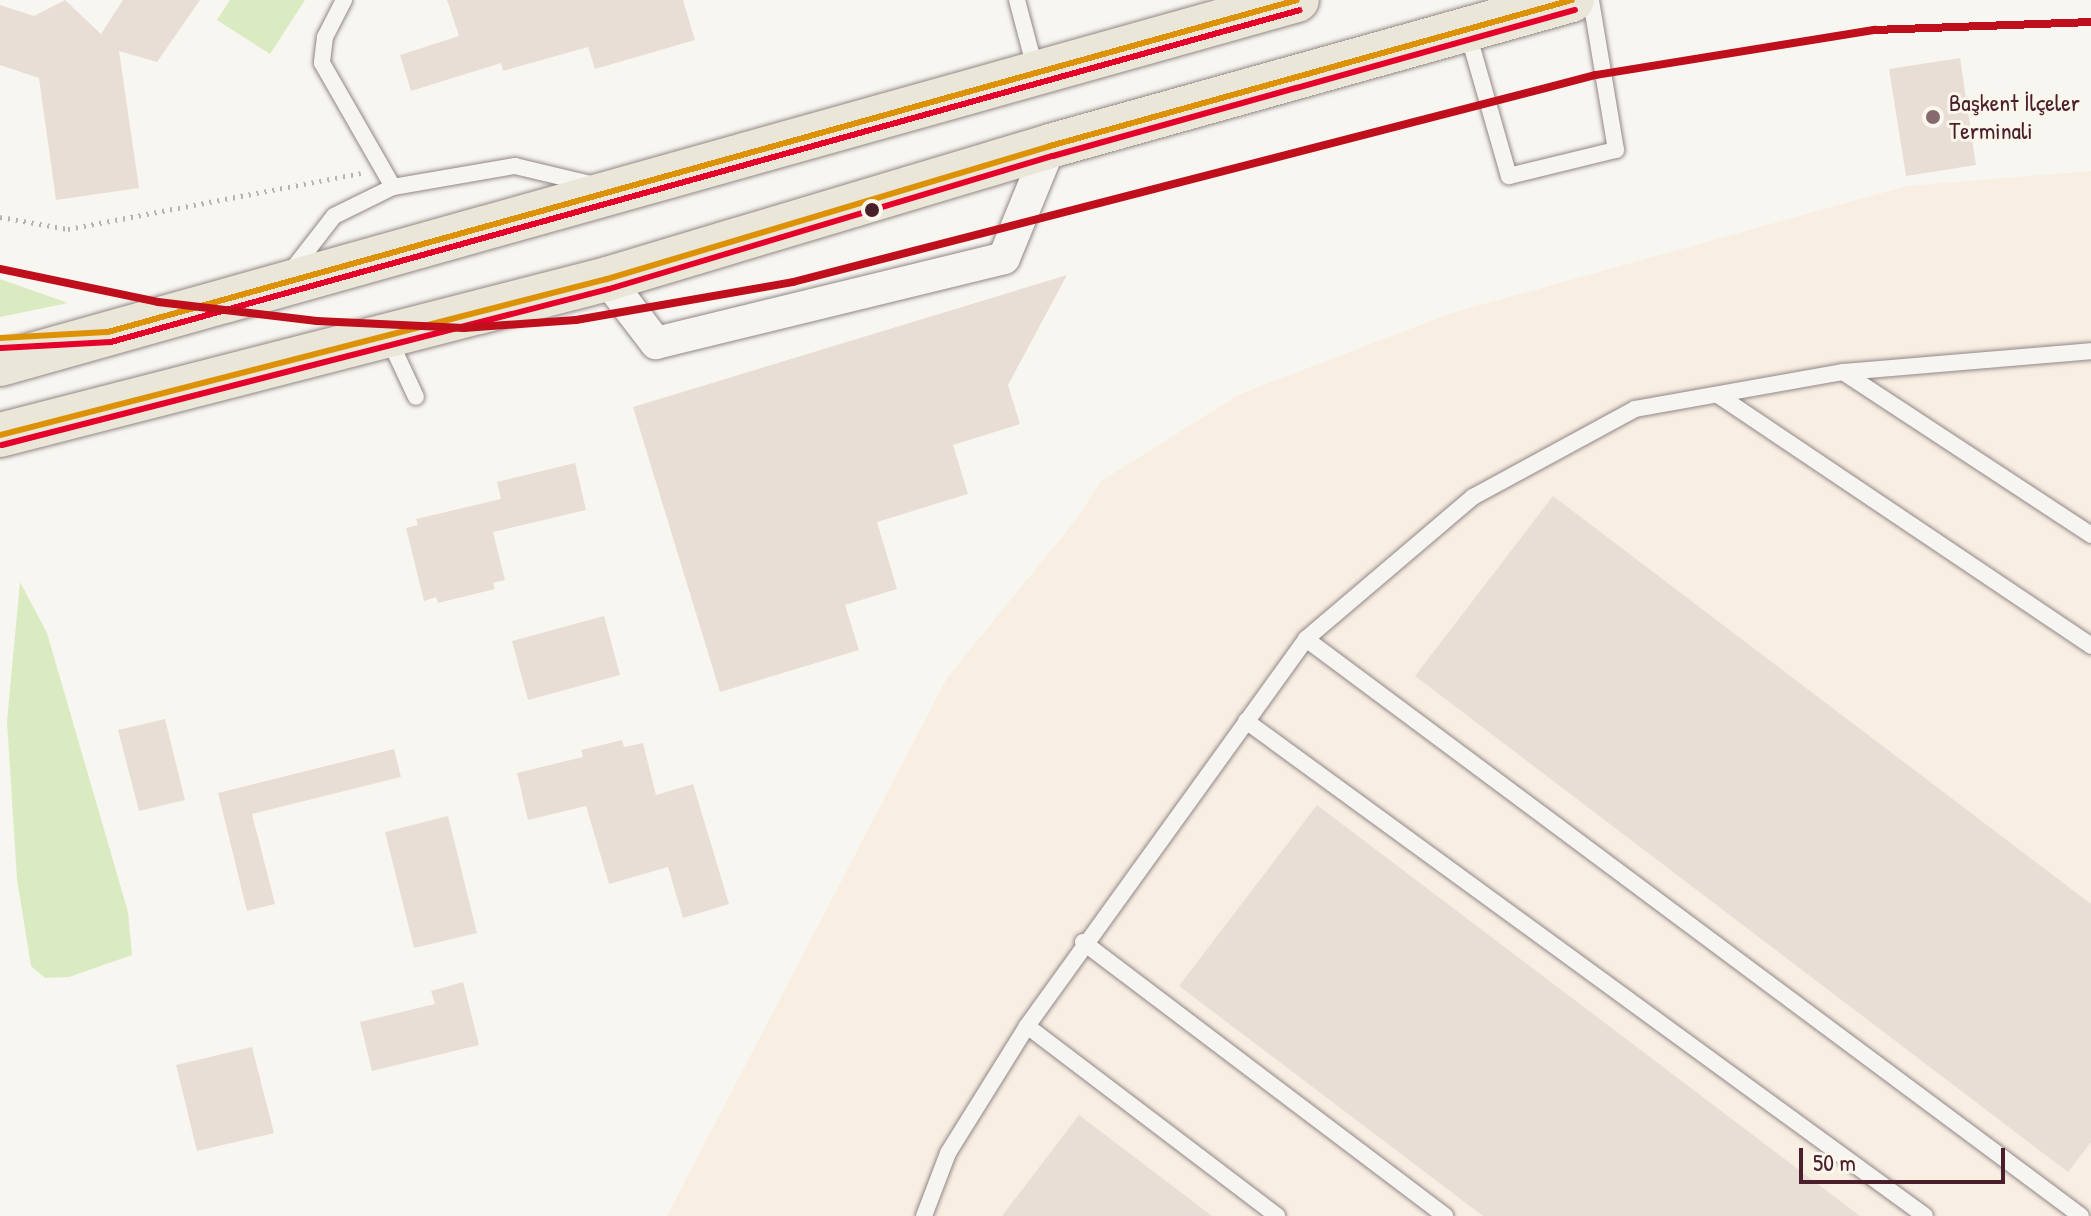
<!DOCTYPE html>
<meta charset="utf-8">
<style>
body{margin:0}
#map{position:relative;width:2091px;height:1216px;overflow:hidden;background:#f8f6f0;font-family:"Patrick Hand",sans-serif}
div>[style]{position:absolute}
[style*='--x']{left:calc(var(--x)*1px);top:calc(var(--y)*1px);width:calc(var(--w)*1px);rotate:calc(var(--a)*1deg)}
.built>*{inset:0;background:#f9eee2}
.green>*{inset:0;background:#daebc1}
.building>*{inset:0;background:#e9ded6}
.path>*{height:5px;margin-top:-2.5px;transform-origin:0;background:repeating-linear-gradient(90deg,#b8b3b1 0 2px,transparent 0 8px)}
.roads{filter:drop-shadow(0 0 2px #918787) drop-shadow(0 0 2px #918787)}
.lane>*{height:16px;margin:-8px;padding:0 8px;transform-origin:8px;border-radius:8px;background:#f6f5f1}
.street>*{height:32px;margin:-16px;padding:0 16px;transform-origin:16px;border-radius:16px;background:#f6f5f1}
.highway>*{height:44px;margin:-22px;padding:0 22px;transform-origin:22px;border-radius:22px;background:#eae7d8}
.bus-1>*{height:6px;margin:-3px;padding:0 3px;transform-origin:3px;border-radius:3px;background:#dd9206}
.bus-2>*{height:6px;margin:-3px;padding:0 3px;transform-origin:3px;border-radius:3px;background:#e4002b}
.metro-1>*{height:8px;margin:-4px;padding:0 4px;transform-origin:4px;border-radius:4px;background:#bf0e1c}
.dots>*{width:22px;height:22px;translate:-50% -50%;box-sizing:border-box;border:4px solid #fbf7ec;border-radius:50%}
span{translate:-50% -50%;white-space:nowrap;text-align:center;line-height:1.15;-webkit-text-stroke:6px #fbf7ec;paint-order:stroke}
.poi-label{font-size:24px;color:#4a1f2b}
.left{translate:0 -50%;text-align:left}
.scale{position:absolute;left:1799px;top:1148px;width:206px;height:36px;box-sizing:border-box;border:4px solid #4a1f2b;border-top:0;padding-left:10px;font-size:24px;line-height:28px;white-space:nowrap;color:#4a1f2b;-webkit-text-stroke:6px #fbf7ec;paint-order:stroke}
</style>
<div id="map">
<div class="built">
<div style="clip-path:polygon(2091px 171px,2091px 1216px,667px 1216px,947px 678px,1079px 516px,1100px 482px,1240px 394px,1452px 313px,1907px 186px)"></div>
</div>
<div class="green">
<div style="clip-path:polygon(230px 0,305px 0,270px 54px,217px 20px)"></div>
<div style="clip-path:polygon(0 279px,68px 303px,0 317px)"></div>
<div style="clip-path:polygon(20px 582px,47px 633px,128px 912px,132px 955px,69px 977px,45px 978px,31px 966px,17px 879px,7px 721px)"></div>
</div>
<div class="building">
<div style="clip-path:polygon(65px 0,101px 34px,123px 0,200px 0,157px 62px,119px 51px,139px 188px,56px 200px,39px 78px,0 65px,0 5px,34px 16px)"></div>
<div style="clip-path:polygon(447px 0,683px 0,695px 40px,595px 69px,588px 47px,503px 71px,501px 63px,411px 91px,400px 55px,459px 36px)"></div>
<div style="clip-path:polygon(1960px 58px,1976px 165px,1906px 176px,1889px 69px)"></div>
<div style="clip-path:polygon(1067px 275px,1008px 385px,1020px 424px,953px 445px,968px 494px,877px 522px,897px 589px,845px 605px,859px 650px,720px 692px,633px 407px)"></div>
<div style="clip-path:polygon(575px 463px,586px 510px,493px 532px,505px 580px,493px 583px,495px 589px,438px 603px,436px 597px,424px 601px,406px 528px,418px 525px,416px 519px,501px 499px,497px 482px)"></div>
<div style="clip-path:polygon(1553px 496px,2091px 904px,2091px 1142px,2068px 1172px,1415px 676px)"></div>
<div style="clip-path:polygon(604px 616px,620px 675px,528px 700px,512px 641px)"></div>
<div style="clip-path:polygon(165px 719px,185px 800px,139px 811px,118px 730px)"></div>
<div style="clip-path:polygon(622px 740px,624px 747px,643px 743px,656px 795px,693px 784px,729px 904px,683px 918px,668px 867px,609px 884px,586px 806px,528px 820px,517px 773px,583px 757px,581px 750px)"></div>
<div style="clip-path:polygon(394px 749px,401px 777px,252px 814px,275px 904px,247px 911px,218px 793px)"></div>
<div style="clip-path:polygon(1317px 805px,1860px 1216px,1483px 1216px,1179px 986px)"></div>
<div style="clip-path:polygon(448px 816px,477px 933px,414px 948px,385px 832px)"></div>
<div style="clip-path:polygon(463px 982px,479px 1045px,372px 1071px,360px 1022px,435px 1004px,431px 991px)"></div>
<div style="clip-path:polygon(252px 1047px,274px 1133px,197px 1151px,176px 1065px)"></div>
<div style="clip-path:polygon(1079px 1115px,1212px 1216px,1002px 1216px)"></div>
</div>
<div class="path">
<div style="--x:0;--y:217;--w:69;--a:10"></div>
<div style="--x:68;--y:229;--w:298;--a:-10.8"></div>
</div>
<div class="roads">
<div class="lane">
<div style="--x:344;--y:0;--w:42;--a:117.2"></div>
<div style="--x:325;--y:37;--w:26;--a:97"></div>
<div style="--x:322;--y:63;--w:143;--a:60.2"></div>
<div style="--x:1017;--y:0;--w:74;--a:75.2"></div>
<div style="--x:1467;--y:30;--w:152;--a:74"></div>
<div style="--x:1509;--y:176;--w:110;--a:-13.7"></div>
<div style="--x:1616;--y:150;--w:152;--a:-99.5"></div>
<div style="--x:289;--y:274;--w:73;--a:-52.2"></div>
<div style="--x:334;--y:216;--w:66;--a:-26.2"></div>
<div style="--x:393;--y:187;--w:124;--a:-9.8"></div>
<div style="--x:515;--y:166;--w:82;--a:13.4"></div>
<div style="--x:388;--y:337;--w:66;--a:65"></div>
<div style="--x:1843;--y:372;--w:297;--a:33.3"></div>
<div style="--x:1718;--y:395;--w:450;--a:33.9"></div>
<div style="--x:1306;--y:639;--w:966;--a:36.67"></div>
<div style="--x:1246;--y:721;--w:840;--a:36.09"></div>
<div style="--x:1083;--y:942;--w:454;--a:37.1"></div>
<div style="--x:1027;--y:1026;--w:314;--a:37.2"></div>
<div style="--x:924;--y:1216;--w:67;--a:-69.1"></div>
<div style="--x:948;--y:1153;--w:150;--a:-58.1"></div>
<div style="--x:1027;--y:1026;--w:477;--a:-54.2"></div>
<div style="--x:1306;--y:639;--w:219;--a:-40.4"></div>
<div style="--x:1473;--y:497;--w:184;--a:-28.5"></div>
<div style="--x:1635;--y:409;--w:211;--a:-10.1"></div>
<div style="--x:1843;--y:372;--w:249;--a:-4.8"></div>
</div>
<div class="street">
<div style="--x:607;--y:279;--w:81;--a:52.6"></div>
<div style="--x:656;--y:343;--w:358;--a:-13.7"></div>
<div style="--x:1004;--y:258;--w:121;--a:-67.7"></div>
</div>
<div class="highway">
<div style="--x:0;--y:364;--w:1347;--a:-15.68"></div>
<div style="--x:0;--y:435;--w:627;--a:-14.41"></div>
<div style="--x:607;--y:279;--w:463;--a:-16.7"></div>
<div style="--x:1050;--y:146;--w:542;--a:-15.63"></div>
</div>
</div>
<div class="bus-1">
<div style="--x:0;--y:338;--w:108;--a:-3.2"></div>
<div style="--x:108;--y:332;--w:1234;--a:-15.6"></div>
<div style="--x:0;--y:435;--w:627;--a:-14.41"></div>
<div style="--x:607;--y:279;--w:463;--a:-16.7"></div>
<div style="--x:1050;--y:146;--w:542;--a:-15.63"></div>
</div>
<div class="bus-2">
<div style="--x:1;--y:348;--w:110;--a:-3.1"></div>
<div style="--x:111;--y:342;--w:1234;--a:-15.6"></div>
<div style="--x:2;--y:445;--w:627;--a:-14.41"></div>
<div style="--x:609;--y:289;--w:463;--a:-16.7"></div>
<div style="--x:1053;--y:156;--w:542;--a:-15.63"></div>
</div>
<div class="metro-1">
<div style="--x:0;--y:269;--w:161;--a:11.8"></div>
<div style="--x:158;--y:302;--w:160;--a:6.8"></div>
<div style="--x:317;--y:321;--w:147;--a:2.7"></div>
<div style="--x:464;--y:328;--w:112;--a:-4.1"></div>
<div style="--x:576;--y:320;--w:220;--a:-9.9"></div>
<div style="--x:793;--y:282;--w:829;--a:-14.46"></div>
<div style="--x:1596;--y:75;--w:282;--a:-9.2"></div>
<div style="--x:1874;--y:30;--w:217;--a:-2.1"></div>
</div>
<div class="dots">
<div style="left:1933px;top:117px;background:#876a70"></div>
<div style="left:872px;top:210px;background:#4a1f2b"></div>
</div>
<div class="poi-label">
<span class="left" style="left:1949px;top:117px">Başkent İlçeler<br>Terminali</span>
</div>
<div class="scale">50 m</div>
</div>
